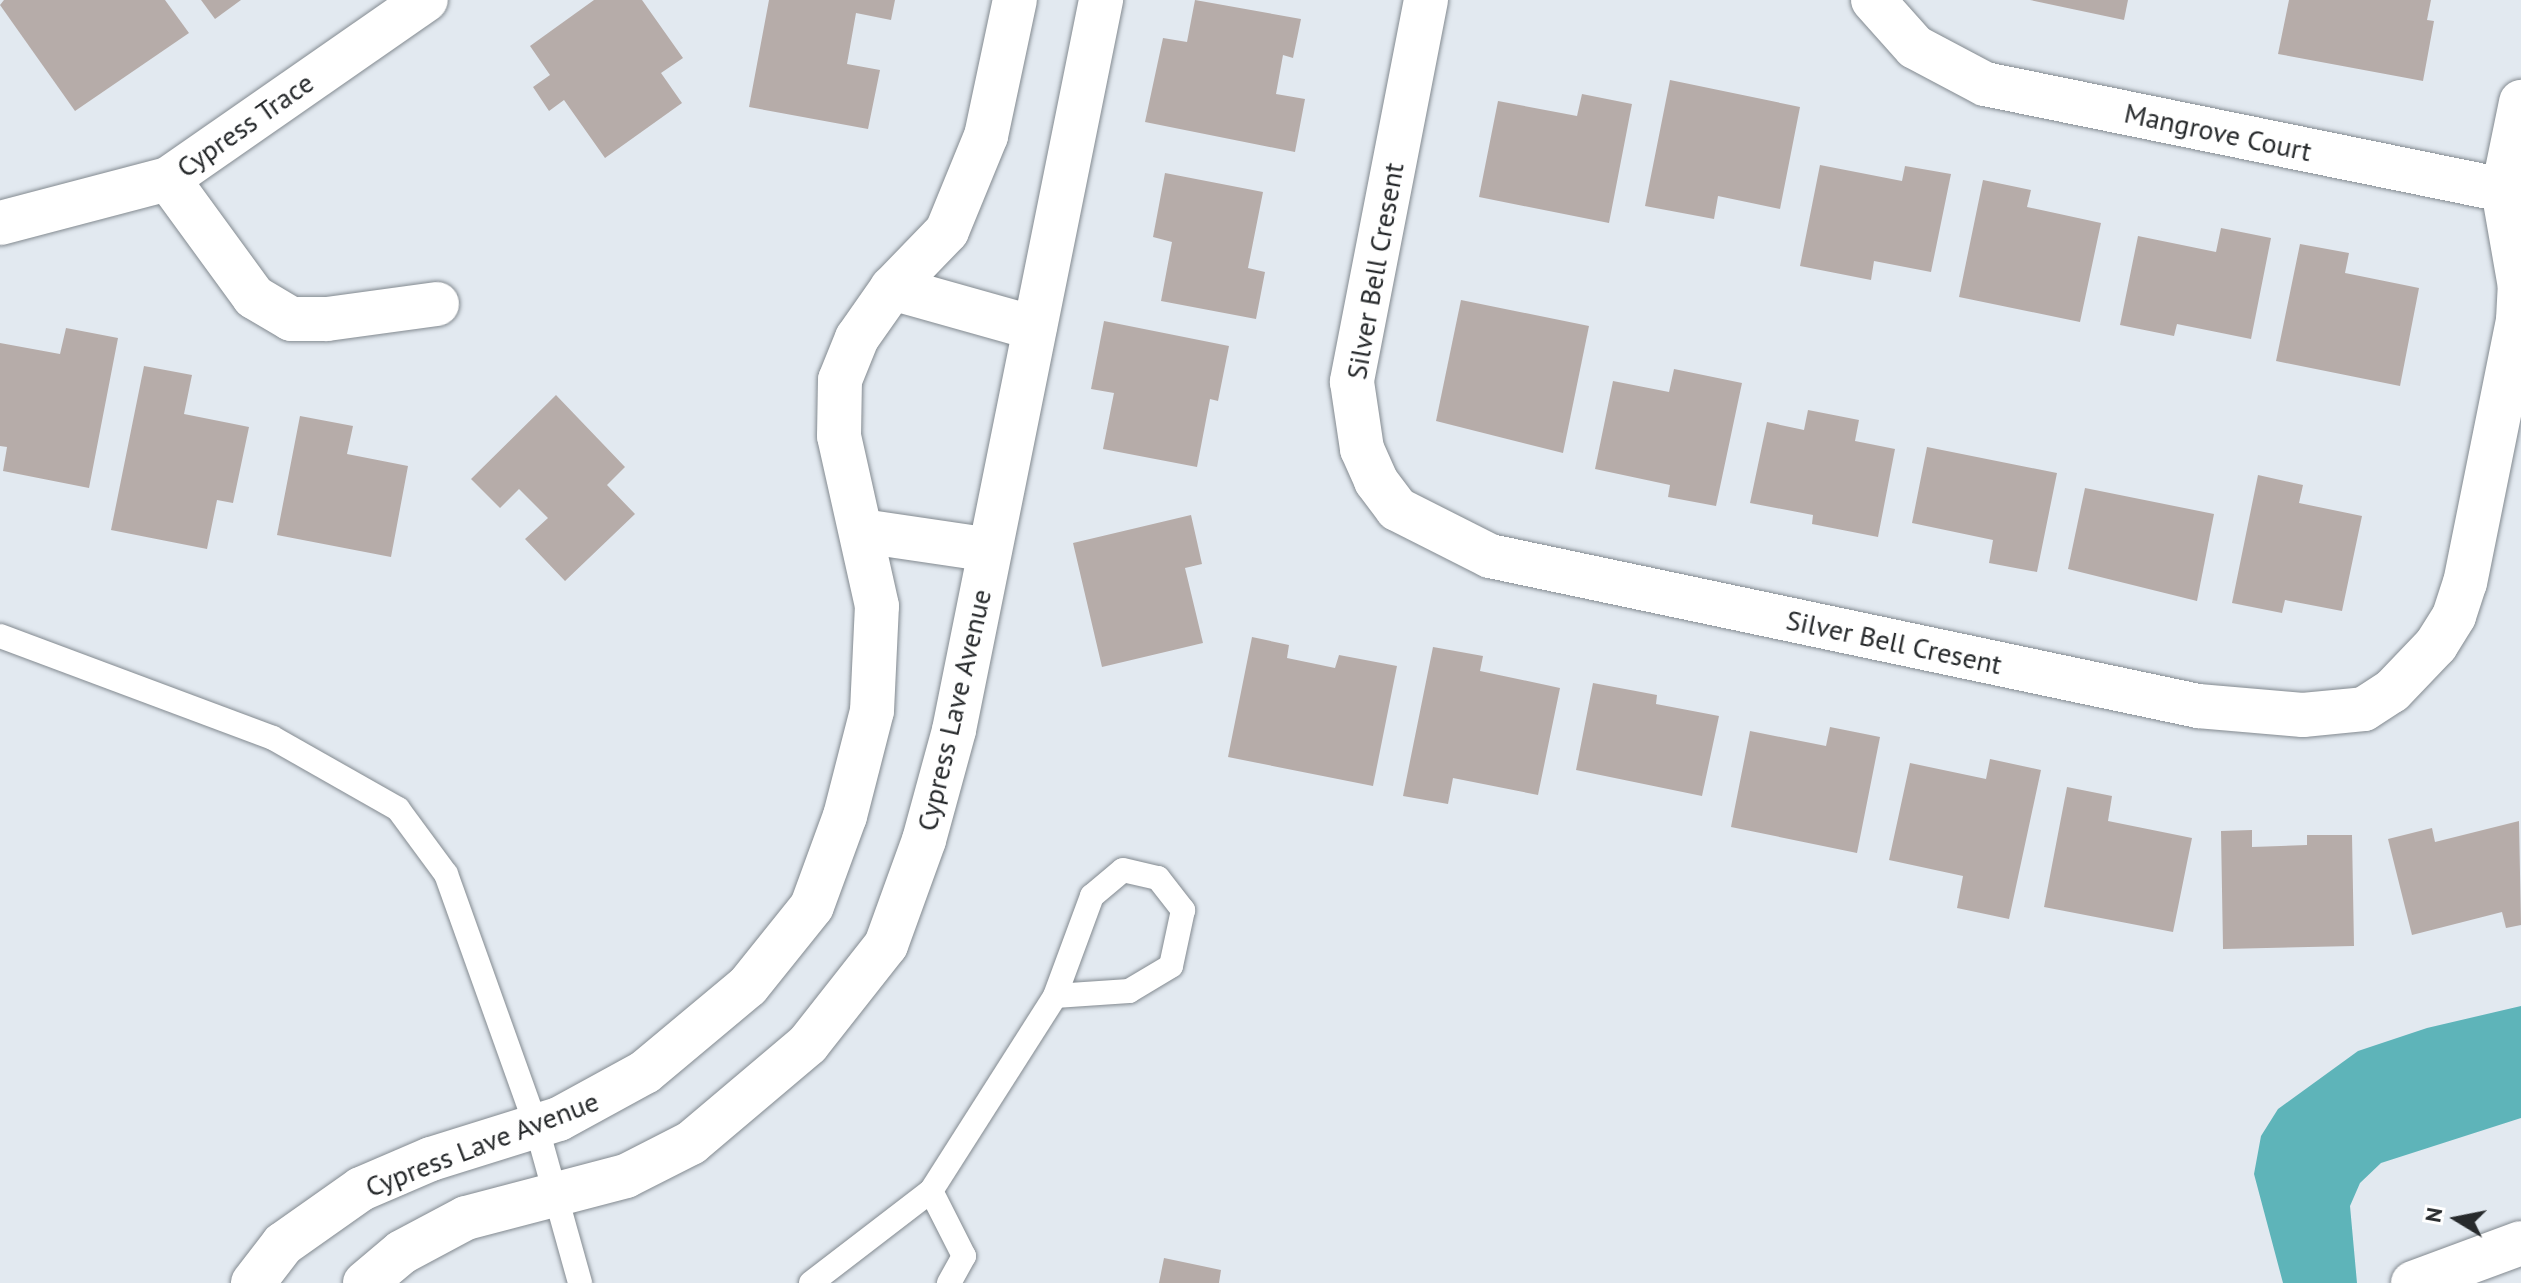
<!DOCTYPE html>
<style>
body{margin:0}
#map{position:relative;width:2521px;height:1283px;overflow:hidden;background:#e2e9f0;font-family:"PT Sans",sans-serif}
div>[style]{position:absolute}
[style*='--x']{left:calc(var(--x)*1px);top:calc(var(--y)*1px);width:calc(var(--w)*1px);rotate:calc(var(--a)*1deg)}
.water>*{inset:0;background:#5eb4b9}
.building>*{inset:0;background:#b6aca9}
.roads{filter:drop-shadow(0 0 2px #838a90) drop-shadow(0 0 2px #838a90)}
.lane>*{height:24px;margin:-12px;padding:0 12px;transform-origin:12px;border-radius:12px;background:#fff}
.street>*{height:44px;margin:-22px;padding:0 22px;transform-origin:22px;border-radius:22px;background:#fff}
span{translate:-50% -50%;white-space:nowrap;text-align:center;line-height:1.15;-webkit-text-stroke:7px #fff;paint-order:stroke}
.street-label{font-size:28px;color:#272a2c}
.north{position:absolute;left:2417px;top:1179px;width:80px;height:80px;-webkit-text-stroke:6px #fff;paint-order:stroke;rotate:280deg;font-size:22px;font-weight:700;line-height:32px;text-align:center;color:#272a2c}
.north::after{content:'';display:block;margin:auto;width:28px;height:36px;background:#272a2c;clip-path:polygon(50% 0,100% 100%,50% 72%,0 100%)}
</style>
<div id="map">
<div class="water">
<div style="clip-path:polygon(2521px 1006px,2521px 1118px,2381px 1163px,2360px 1183px,2350px 1206px,2357px 1283px,2283px 1283px,2254px 1174px,2261px 1136px,2278px 1109px,2358px 1051px,2427px 1028px)"></div>
</div>
<div class="building">
<div style="clip-path:polygon(4px 0,165px 0,189px 33px,75px 111px,0 5px)"></div>
<div style="clip-path:polygon(201px 0,241px 0,215px 19px)"></div>
<div style="clip-path:polygon(594px 0,642px 0,683px 58px,661px 73px,682px 103px,605px 158px,564px 100px,549px 111px,533px 87px,550px 75px,530px 46px)"></div>
<div style="clip-path:polygon(769px 0,895px 0,891px 20px,856px 13px,847px 64px,880px 70px,868px 129px,749px 107px)"></div>
<div style="clip-path:polygon(1195px 0,1301px 19px,1293px 58px,1283px 55px,1276px 94px,1305px 99px,1295px 152px,1145px 122px,1163px 38px,1187px 42px)"></div>
<div style="clip-path:polygon(2030px 0,2128px 0,2124px 20px)"></div>
<div style="clip-path:polygon(2289px 0,2431px 0,2427px 20px,2434px 21px,2423px 81px,2278px 54px)"></div>
<div style="clip-path:polygon(1670px 80px,1800px 107px,1780px 209px,1718px 196px,1714px 219px,1645px 206px)"></div>
<div style="clip-path:polygon(1582px 94px,1632px 104px,1609px 223px,1479px 197px,1498px 101px,1577px 116px)"></div>
<div style="clip-path:polygon(1820px 165px,1902px 181px,1905px 166px,1951px 174px,1931px 272px,1874px 261px,1871px 280px,1800px 266px)"></div>
<div style="clip-path:polygon(1165px 173px,1263px 192px,1248px 268px,1265px 272px,1256px 319px,1161px 301px,1172px 242px,1153px 237px)"></div>
<div style="clip-path:polygon(1983px 180px,2031px 190px,2027px 207px,2101px 223px,2080px 322px,1959px 297px)"></div>
<div style="clip-path:polygon(2221px 228px,2271px 238px,2251px 339px,2177px 324px,2174px 336px,2120px 325px,2138px 236px,2216px 252px)"></div>
<div style="clip-path:polygon(2300px 244px,2349px 253px,2345px 273px,2419px 288px,2400px 386px,2276px 361px)"></div>
<div style="clip-path:polygon(1461px 300px,1589px 326px,1563px 453px,1436px 421px)"></div>
<div style="clip-path:polygon(1104px 321px,1229px 346px,1218px 401px,1210px 399px,1197px 467px,1103px 449px,1114px 393px,1091px 389px)"></div>
<div style="clip-path:polygon(66px 328px,118px 338px,89px 488px,3px 471px,7px 447px,0 446px,0 343px,60px 354px)"></div>
<div style="clip-path:polygon(144px 366px,192px 375px,184px 414px,249px 427px,233px 503px,217px 500px,207px 549px,111px 530px)"></div>
<div style="clip-path:polygon(1674px 369px,1742px 383px,1716px 506px,1668px 497px,1670px 485px,1595px 469px,1613px 381px,1669px 392px)"></div>
<div style="clip-path:polygon(556px 395px,625px 467px,607px 485px,635px 514px,565px 581px,525px 539px,548px 518px,519px 489px,500px 508px,471px 479px)"></div>
<div style="clip-path:polygon(1808px 410px,1859px 420px,1855px 441px,1895px 449px,1878px 537px,1812px 524px,1813px 515px,1750px 503px,1767px 422px,1804px 430px)"></div>
<div style="clip-path:polygon(300px 416px,353px 426px,347px 454px,408px 466px,391px 557px,277px 535px)"></div>
<div style="clip-path:polygon(1927px 447px,2057px 473px,2037px 572px,1989px 563px,1993px 540px,1912px 523px)"></div>
<div style="clip-path:polygon(2258px 475px,2303px 485px,2299px 503px,2362px 516px,2342px 611px,2285px 600px,2282px 613px,2232px 603px)"></div>
<div style="clip-path:polygon(2085px 488px,2214px 514px,2197px 601px,2068px 569px)"></div>
<div style="clip-path:polygon(1191px 515px,1202px 564px,1185px 568px,1203px 643px,1102px 667px,1073px 543px)"></div>
<div style="clip-path:polygon(1252px 637px,1289px 645px,1287px 658px,1335px 668px,1339px 655px,1397px 666px,1373px 786px,1228px 757px)"></div>
<div style="clip-path:polygon(1433px 647px,1483px 656px,1480px 671px,1560px 688px,1538px 795px,1453px 778px,1448px 804px,1403px 796px)"></div>
<div style="clip-path:polygon(1593px 683px,1657px 695px,1656px 704px,1719px 716px,1702px 796px,1576px 770px)"></div>
<div style="clip-path:polygon(1830px 727px,1880px 737px,1857px 853px,1731px 827px,1750px 731px,1826px 746px)"></div>
<div style="clip-path:polygon(1990px 759px,2041px 770px,2009px 919px,1957px 908px,1963px 876px,1889px 860px,1910px 763px,1986px 779px)"></div>
<div style="clip-path:polygon(2067px 787px,2112px 796px,2108px 821px,2192px 838px,2173px 932px,2044px 907px)"></div>
<div style="clip-path:polygon(2519px 821px,2521px 925px,2506px 928px,2502px 912px,2412px 935px,2388px 839px,2432px 828px,2435px 842px)"></div>
<div style="clip-path:polygon(2252px 830px,2252px 847px,2307px 845px,2307px 835px,2352px 835px,2354px 946px,2223px 949px,2221px 831px)"></div>
<div style="clip-path:polygon(1164px 1258px,1221px 1270px,1219px 1283px,1159px 1283px)"></div>
</div>
<div class="roads">
<div class="lane">
<div style="--x:0;--y:636;--w:291;--a:20.5"></div>
<div style="--x:273;--y:738;--w:144;--a:29.6"></div>
<div style="--x:398;--y:809;--w:81;--a:53.6"></div>
<div style="--x:446;--y:874;--w:267;--a:70.3"></div>
<div style="--x:536;--y:1125;--w:164;--a:74.4"></div>
<div style="--x:931;--y:1191;--w:73;--a:63.1"></div>
<div style="--x:964;--y:1256;--w:31;--a:119"></div>
<div style="--x:811;--y:1283;--w:151;--a:-37.5"></div>
<div style="--x:931;--y:1191;--w:231;--a:-57.5"></div>
<div style="--x:1055;--y:996;--w:107;--a:-69.7"></div>
<div style="--x:1092;--y:896;--w:40;--a:-40"></div>
<div style="--x:1123;--y:870;--w:36;--a:13"></div>
<div style="--x:1158;--y:878;--w:41;--a:52"></div>
<div style="--x:1183;--y:910;--w:57;--a:102.1"></div>
<div style="--x:1171;--y:966;--w:49;--a:149.2"></div>
<div style="--x:1129;--y:991;--w:74;--a:176.1"></div>
</div>
<div class="street">
<div style="--x:1426;--y:0;--w:389;--a:101"></div>
<div style="--x:1352;--y:382;--w:68;--a:81.5"></div>
<div style="--x:1362;--y:449;--w:35;--a:66"></div>
<div style="--x:1376;--y:481;--w:35;--a:53"></div>
<div style="--x:1397;--y:509;--w:104;--a:26.8"></div>
<div style="--x:1490;--y:556;--w:724;--a:11.96"></div>
<div style="--x:2198;--y:706;--w:105;--a:4.9"></div>
<div style="--x:2303;--y:715;--w:61;--a:-5.6"></div>
<div style="--x:2364;--y:709;--w:33;--a:-33"></div>
<div style="--x:2392;--y:691;--w:64;--a:-46.3"></div>
<div style="--x:2436;--y:645;--w:34;--a:-58"></div>
<div style="--x:2454;--y:616;--w:35;--a:-72"></div>
<div style="--x:2465;--y:583;--w:268;--a:-78.6"></div>
<div style="--x:2518;--y:320;--w:33;--a:-87"></div>
<div style="--x:2520;--y:287;--w:98;--a:-99.9"></div>
<div style="--x:2503;--y:190;--w:90;--a:-78.4"></div>
<div style="--x:1873;--y:0;--w:63;--a:48.2"></div>
<div style="--x:1915;--y:47;--w:79;--a:27.9"></div>
<div style="--x:1985;--y:84;--w:529;--a:11.56"></div>
<div style="--x:168;--y:179;--w:146;--a:53.9"></div>
<div style="--x:254;--y:297;--w:43;--a:30.7"></div>
<div style="--x:291;--y:319;--w:36;--a:0"></div>
<div style="--x:327;--y:319;--w:111;--a:-7.8"></div>
<div style="--x:0;--y:223;--w:174;--a:-14.7"></div>
<div style="--x:168;--y:179;--w:314;--a:-34.8"></div>
<div style="--x:892;--y:288;--w:148;--a:15.7"></div>
<div style="--x:862;--y:531;--w:129;--a:8.4"></div>
<div style="--x:253;--y:1283;--w:49;--a:-52.4"></div>
<div style="--x:283;--y:1244;--w:95;--a:-35.2"></div>
<div style="--x:361;--y:1189;--w:76;--a:-23.2"></div>
<div style="--x:431;--y:1159;--w:134;--a:-17.4"></div>
<div style="--x:559;--y:1119;--w:98;--a:-28.7"></div>
<div style="--x:645;--y:1072;--w:134;--a:-39.9"></div>
<div style="--x:748;--y:986;--w:102;--a:-51.3"></div>
<div style="--x:812;--y:906;--w:96;--a:-69.9"></div>
<div style="--x:845;--y:816;--w:108;--a:-75.6"></div>
<div style="--x:872;--y:711;--w:105;--a:-87.3"></div>
<div style="--x:877;--y:606;--w:174;--a:-102.6"></div>
<div style="--x:839;--y:436;--w:56;--a:-89"></div>
<div style="--x:840;--y:380;--w:45;--a:-68"></div>
<div style="--x:857;--y:338;--w:61;--a:-55"></div>
<div style="--x:892;--y:288;--w:79;--a:-46"></div>
<div style="--x:947;--y:231;--w:103;--a:-67.7"></div>
<div style="--x:986;--y:136;--w:139;--a:-78"></div>
<div style="--x:365;--y:1283;--w:48;--a:-40"></div>
<div style="--x:402;--y:1252;--w:72;--a:-28"></div>
<div style="--x:466;--y:1218;--w:165;--a:-14.7"></div>
<div style="--x:626;--y:1176;--w:73;--a:-26.9"></div>
<div style="--x:691;--y:1143;--w:153;--a:-40.2"></div>
<div style="--x:808;--y:1044;--w:126;--a:-51.8"></div>
<div style="--x:886;--y:945;--w:112;--a:-70.1"></div>
<div style="--x:924;--y:840;--w:114;--a:-74.7"></div>
<div style="--x:954;--y:730;--w:745;--a:-78.61"></div>
<div style="--x:2413;--y:1283;--w:115;--a:-20.3"></div>
</div>
</div>
<div class="street-label">
<span style="left:245px;top:125px;rotate:-35deg">Cypress Trace</span>
<span style="left:2218px;top:132px;rotate:12deg">Mangrove Court</span>
<span style="left:1375px;top:271px;rotate:-80deg">Silver Bell Cresent</span>
<span style="left:1894px;top:642px;rotate:12deg">Silver Bell Cresent</span>
<span style="left:954px;top:710px;rotate:-77deg">Cypress Lave Avenue</span>
<span style="left:482px;top:1144px;rotate:-21deg">Cypress Lave Avenue</span>
</div>
<div class="north">N</div>
</div>
